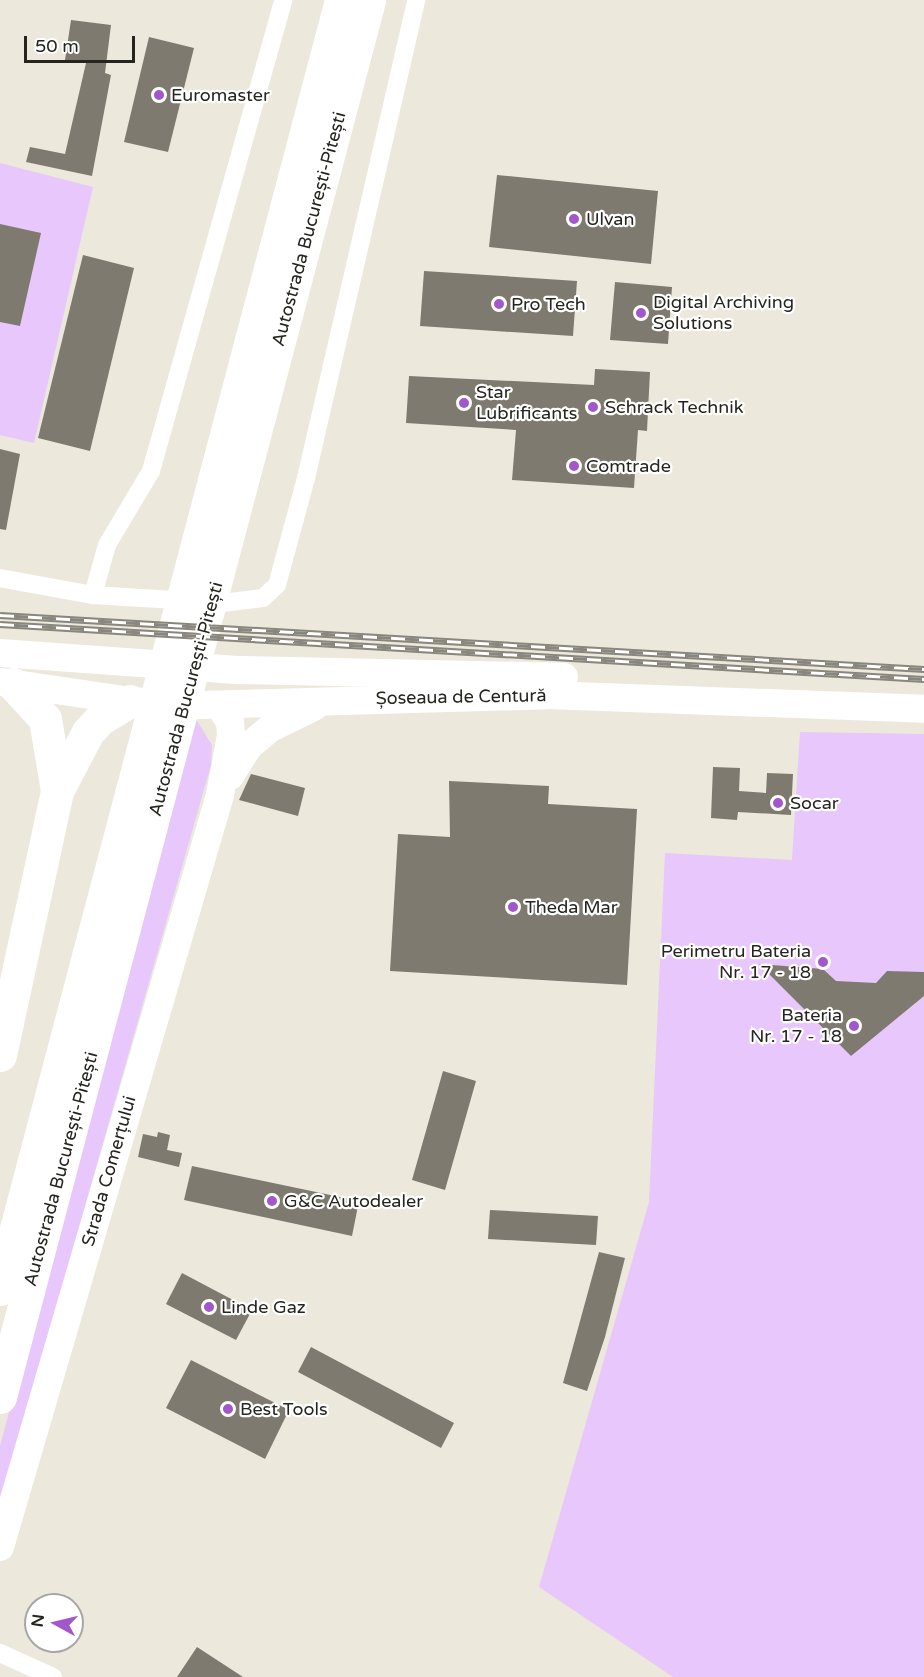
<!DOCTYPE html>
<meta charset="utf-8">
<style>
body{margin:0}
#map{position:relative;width:924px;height:1677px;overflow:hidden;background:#ece8dc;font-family:"Varela Round",sans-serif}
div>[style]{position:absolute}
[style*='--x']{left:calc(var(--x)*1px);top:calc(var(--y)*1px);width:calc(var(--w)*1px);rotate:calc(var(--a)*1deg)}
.green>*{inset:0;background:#e7c7fc}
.building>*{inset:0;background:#7e7a6f}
.street>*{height:18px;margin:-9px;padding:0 9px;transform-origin:9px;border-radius:9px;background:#fff}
.primary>*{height:28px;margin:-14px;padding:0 14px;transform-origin:14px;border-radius:14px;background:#fff}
.highway>*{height:33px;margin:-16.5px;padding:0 16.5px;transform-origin:16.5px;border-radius:16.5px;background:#fff}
.rail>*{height:7px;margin-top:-3.5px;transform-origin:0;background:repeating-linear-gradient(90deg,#fff 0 14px,#88867d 0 28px);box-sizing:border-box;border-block:2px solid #88867d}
.dots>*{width:16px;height:16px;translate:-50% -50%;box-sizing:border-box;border:3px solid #fff;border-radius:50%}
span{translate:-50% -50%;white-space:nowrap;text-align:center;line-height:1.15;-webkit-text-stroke:4.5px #fff;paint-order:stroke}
.poi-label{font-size:18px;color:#25241f}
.left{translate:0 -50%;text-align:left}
.right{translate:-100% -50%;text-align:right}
.street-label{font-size:18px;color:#25241f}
.north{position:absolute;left:24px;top:1593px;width:60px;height:60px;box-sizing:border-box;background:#fff;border:2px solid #a8a7a5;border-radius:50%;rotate:278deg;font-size:16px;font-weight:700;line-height:24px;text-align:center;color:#25241f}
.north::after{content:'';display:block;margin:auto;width:21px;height:27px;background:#a258cb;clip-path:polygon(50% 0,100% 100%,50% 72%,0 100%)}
.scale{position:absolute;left:24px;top:36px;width:111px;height:27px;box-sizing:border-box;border:3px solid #25241f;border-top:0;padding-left:8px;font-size:18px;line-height:21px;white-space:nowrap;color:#25241f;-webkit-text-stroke:4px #fff;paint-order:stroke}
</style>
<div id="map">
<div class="green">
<div style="clip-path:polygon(0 163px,93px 187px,34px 443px,0 435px)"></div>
<div style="clip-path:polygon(194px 716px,212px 745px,211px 765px,0 1504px,0 1446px)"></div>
<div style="clip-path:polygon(800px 732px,924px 734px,924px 1677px,673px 1677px,539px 1587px,649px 1202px,665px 853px,792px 860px)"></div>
</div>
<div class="building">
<div style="clip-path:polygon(71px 20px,111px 25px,105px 73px,111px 75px,92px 176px,26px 162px,30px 147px,65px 154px,86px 63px,65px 60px)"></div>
<div style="clip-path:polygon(149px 37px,194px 48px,168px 152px,124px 142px)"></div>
<div style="clip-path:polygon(497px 175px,658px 191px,651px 264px,489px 247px)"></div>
<div style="clip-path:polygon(0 224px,41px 233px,20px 326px,0 322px)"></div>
<div style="clip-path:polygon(83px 255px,134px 268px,90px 451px,38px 438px)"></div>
<div style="clip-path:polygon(424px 271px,577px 281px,573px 336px,420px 326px)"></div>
<div style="clip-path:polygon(615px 282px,672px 287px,668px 344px,610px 340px)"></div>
<div style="clip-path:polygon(595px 369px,650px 372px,647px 431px,638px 430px,634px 488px,512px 480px,516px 430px,406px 423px,409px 376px,594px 385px)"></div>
<div style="clip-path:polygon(0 449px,20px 454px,6px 530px,0 529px)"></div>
<div style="clip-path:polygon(713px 767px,740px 768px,739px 791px,766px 793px,767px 773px,793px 774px,791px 815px,738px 812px,737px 820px,711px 818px)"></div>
<div style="clip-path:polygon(251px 774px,305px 788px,298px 816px,239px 800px)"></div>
<div style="clip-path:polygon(449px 781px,549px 786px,548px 804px,637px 809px,627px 985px,390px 971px,398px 834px,450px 837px)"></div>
<div style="clip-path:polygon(759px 964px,823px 969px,836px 981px,876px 983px,887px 971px,924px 972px,924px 996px,851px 1056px)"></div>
<div style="clip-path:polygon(443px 1071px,476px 1081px,445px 1190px,412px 1180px)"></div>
<div style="clip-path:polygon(158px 1132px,170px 1135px,167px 1150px,182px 1153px,179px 1167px,138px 1157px,143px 1134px,157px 1137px)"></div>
<div style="clip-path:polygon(192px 1166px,359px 1201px,352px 1236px,184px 1200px)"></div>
<div style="clip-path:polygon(490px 1210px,598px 1216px,596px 1245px,488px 1239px)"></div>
<div style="clip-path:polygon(599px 1252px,625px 1258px,605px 1337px,587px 1391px,563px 1383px)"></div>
<div style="clip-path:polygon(182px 1273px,252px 1310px,236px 1340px,166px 1304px)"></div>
<div style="clip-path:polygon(311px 1347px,454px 1423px,441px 1448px,298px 1372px)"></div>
<div style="clip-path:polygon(191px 1360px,289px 1410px,265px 1459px,166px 1408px)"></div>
<div style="clip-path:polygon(197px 1647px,243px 1677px,177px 1677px)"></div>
</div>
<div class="street">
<div style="--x:0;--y:578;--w:95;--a:10.4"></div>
<div style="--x:93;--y:595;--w:129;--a:3.5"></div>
<div style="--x:222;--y:603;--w:41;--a:-7"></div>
<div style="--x:263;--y:598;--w:19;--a:-43"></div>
<div style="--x:277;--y:585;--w:111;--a:-74.8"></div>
<div style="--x:306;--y:478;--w:490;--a:-77"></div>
<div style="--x:93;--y:595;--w:52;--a:-74.4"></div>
<div style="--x:107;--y:545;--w:86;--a:-59.3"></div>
<div style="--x:151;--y:471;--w:489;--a:-74.3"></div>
<div style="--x:0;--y:1653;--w:58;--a:24.4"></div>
</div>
<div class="primary">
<div style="--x:0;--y:653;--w:241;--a:4.1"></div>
<div style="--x:240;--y:670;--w:324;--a:1.2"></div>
<div style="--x:2;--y:682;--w:129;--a:8.4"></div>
<div style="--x:130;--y:701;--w:70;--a:3.3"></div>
<div style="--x:200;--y:705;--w:348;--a:-1.6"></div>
<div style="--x:548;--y:695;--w:376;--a:2.1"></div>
<div style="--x:230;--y:776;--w:36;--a:-58"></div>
<div style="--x:249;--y:746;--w:26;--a:-40"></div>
<div style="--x:269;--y:729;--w:50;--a:-26.1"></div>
<div style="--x:0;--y:1547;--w:784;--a:-73.69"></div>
<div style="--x:220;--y:795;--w:61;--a:-79.6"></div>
<div style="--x:231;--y:735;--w:13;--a:-94"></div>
<div style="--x:230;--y:722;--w:20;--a:-123"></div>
</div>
<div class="highway">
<div style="--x:13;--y:684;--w:47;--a:47.6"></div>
<div style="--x:45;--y:719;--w:73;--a:80.5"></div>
<div style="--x:0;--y:1055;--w:270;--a:-77.8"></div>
<div style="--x:57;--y:791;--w:67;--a:-62.3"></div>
<div style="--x:88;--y:732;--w:18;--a:-47"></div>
<div style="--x:100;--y:719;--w:35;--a:-31"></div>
<div style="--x:0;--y:1289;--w:1333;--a:-75.18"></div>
<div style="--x:0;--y:1397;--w:1445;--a:-75.2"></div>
</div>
<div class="rail">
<div style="--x:0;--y:615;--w:926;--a:3.34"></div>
<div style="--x:0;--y:624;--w:926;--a:3.41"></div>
</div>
<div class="dots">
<div style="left:159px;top:95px;background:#a258cb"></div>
<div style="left:574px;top:219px;background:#a258cb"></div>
<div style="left:499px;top:304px;background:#a258cb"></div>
<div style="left:641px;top:313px;background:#a258cb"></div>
<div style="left:464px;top:403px;background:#a258cb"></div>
<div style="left:593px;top:407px;background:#a258cb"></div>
<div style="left:574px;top:466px;background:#a258cb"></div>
<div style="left:778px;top:803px;background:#a258cb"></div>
<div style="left:513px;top:907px;background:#a258cb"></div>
<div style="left:823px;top:962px;background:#a258cb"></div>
<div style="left:854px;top:1026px;background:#a258cb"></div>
<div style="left:272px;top:1201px;background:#a258cb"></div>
<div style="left:209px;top:1307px;background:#a258cb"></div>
<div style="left:228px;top:1409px;background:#a258cb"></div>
</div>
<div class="poi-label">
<span class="left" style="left:171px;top:95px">Euromaster</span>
<span class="left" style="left:586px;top:219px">Ulvan</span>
<span class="left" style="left:653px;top:313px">Digital Archiving<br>Solutions</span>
<span class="left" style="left:511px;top:304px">Pro Tech</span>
<span class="left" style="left:476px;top:403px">Star<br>Lubrificants</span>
<span class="left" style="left:605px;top:407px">Schrack Technik</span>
<span class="left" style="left:586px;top:466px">Comtrade</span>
<span class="left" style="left:790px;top:803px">Socar</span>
<span class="left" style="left:525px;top:907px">Theda Mar</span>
<span class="right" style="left:811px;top:962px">Perimetru Bateria<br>Nr. 17 - 18</span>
<span class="right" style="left:842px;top:1026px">Bateria<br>Nr. 17 - 18</span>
<span class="left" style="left:284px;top:1201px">G&amp;C Autodealer</span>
<span class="left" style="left:221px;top:1307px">Linde Gaz</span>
<span class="left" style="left:240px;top:1409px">Best Tools</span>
</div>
<div class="street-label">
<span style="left:309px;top:229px;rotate:-75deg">Autostrada București-Pitești</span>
<span style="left:461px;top:697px;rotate:-1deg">Șoseaua de Centură</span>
<span style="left:186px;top:699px;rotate:-75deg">Autostrada București-Pitești</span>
<span style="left:61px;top:1169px;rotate:-75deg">Autostrada București-Pitești</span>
<span style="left:109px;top:1171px;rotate:-74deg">Strada Comerțului</span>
</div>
<div class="north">N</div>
<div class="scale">50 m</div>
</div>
